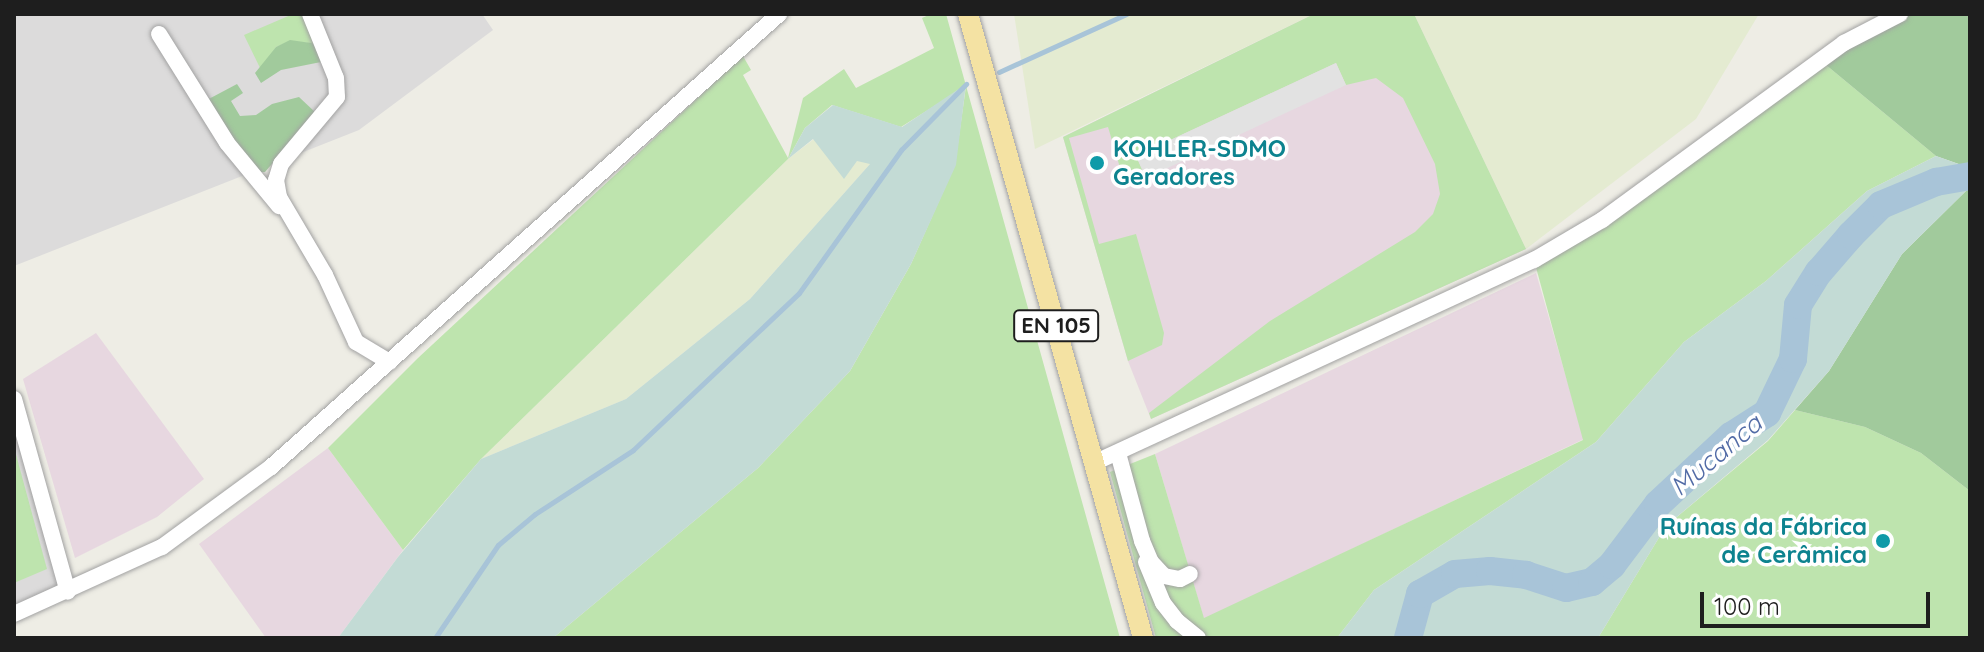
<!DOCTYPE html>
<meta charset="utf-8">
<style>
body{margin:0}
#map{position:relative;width:1984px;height:652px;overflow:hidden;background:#eeede5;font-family:Quicksand,sans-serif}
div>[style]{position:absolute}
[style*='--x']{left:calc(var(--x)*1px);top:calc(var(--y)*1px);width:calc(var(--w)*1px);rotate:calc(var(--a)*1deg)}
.residential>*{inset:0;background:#dcdbdb}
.industrial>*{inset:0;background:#e7d7e0}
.farmland>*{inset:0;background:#e4ebd1}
.grass>*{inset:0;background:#bee4ae}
.forest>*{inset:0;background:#a1ca9c}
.wetland>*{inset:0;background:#c3dbd5}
.parking>*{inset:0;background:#e2e2e2}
.stream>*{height:5px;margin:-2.5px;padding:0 2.5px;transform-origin:2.5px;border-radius:2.5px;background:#a8c4d8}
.river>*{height:28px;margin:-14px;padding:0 14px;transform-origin:14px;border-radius:14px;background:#a8c4d8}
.roads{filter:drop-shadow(0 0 2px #a2a2a2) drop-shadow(0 0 2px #a2a2a2)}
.minor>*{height:16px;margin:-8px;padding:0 8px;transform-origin:8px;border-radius:8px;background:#fff}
.major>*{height:20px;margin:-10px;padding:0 10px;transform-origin:10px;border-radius:10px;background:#f4e2a3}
.dots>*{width:22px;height:22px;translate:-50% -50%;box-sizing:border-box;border:4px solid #fff;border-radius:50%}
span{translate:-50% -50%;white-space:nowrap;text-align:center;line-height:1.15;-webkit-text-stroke:7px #fff;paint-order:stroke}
.shield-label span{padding:2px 6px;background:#fff;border:2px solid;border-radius:6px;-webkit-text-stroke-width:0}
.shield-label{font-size:22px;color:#1e1e1e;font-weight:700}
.culture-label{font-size:24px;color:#0d838f;font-weight:700}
.left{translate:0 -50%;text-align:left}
.right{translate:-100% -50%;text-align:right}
.water-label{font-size:26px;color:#526ba6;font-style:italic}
.frame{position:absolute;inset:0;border:16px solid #1e1e1e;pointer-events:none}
.scale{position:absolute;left:1700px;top:592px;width:230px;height:36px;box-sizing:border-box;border:4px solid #1e1e1e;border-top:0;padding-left:10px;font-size:24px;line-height:28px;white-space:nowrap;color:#1e1e1e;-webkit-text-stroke:6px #fff;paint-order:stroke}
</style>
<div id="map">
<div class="residential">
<div style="clip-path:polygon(14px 14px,482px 14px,493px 30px,359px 130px,14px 266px)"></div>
<div style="clip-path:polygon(14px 399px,68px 592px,14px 614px)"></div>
</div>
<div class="industrial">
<div style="clip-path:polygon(1314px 14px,1414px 14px,1526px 249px,1151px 419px,1128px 361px,1063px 137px)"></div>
<div style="clip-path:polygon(1536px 273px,1584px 439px,1204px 619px,1155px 454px)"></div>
<div style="clip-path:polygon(96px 333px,204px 479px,157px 517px,75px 558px,23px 379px)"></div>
<div style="clip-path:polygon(328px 448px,403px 550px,338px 638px,266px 638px,199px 544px)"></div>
</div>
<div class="farmland">
<div style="clip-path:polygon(1014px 14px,1314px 14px,1035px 149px)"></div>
<div style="clip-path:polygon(1414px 14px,1759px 14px,1696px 119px,1526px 249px)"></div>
<div style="clip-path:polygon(814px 139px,844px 178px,857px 160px,871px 163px,750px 299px,626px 399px,481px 459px,788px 159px)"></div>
</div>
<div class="grass">
<div style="clip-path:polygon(293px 14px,305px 14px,318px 44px,290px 41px,276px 47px,261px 70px,244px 35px)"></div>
<div style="clip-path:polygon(931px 14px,946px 14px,1120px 638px,553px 638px,758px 468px,850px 371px,911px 264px,955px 165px,966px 86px,901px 127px,832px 105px,805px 128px,788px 159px,481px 459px,403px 550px,328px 448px,418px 358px,743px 56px,751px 70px,743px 75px,788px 158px,803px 98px,844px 69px,856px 88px,934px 48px,922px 18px)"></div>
<div style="clip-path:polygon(1314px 14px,1414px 14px,1526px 249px,1151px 419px,1149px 413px,1270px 321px,1415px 232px,1433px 214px,1440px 194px,1435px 164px,1403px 98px,1376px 78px,1346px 85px,1336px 63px,1136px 156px,1146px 178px,1126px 188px,1108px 127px,1069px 138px,1099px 244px,1136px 234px,1164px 333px,1162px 345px,1128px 361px,1063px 137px)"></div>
<div style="clip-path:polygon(1820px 60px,1936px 156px,1867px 191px,1766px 281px,1684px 342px,1596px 442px,1374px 590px,1337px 638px,1156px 638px,1110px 472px,1155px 454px,1204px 618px,1583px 440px,1534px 260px)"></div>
<div style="clip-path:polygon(1795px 410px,1865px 427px,1921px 453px,1970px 491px,1970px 636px,1598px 638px,1666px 526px,1768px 441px)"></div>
<div style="clip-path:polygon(14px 447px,47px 569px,14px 583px)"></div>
</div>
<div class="forest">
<div style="clip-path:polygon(1900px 14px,1970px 14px,1970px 168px,1936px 156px,1820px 60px)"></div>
<div style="clip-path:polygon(290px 40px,318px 44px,321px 62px,281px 70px,261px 83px,255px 73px,276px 47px)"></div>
<div style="clip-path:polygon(237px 84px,243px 93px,231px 101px,240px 116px,256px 115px,272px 104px,299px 97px,316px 113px,265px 172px,257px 172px,205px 101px)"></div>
<div style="clip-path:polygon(1970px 187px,1970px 491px,1921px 453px,1865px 427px,1795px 410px,1829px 371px,1902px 254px)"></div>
</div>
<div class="wetland">
<div style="clip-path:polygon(966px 84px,956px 165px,911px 264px,850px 371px,758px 468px,553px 638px,338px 638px,398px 557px,481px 459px,626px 399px,750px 299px,870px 164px,857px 161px,844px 179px,813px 139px,788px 159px,805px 128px,833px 105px,902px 127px)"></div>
<div style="clip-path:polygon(1936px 156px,1970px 168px,1970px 187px,1902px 254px,1829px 371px,1768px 440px,1666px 526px,1598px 638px,1337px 638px,1374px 590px,1596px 442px,1684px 342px,1766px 281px,1867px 191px)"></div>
</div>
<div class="parking">
<div style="clip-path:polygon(1336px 63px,1346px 85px,1146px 178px,1136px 156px)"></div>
</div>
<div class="stream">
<div style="--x:999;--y:72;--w:140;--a:-24.5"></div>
<div style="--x:435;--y:638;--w:112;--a:-55.9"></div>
<div style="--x:498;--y:545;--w:48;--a:-40"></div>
<div style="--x:535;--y:514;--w:117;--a:-33.1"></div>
<div style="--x:633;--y:450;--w:228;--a:-43.4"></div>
<div style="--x:799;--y:293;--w:176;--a:-54.5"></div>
<div style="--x:901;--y:150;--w:93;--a:-45.4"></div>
</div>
<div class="river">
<div style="--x:1408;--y:638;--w:46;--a:-74.7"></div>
<div style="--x:1420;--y:594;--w:40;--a:-29.7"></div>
<div style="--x:1455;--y:574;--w:35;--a:-5"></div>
<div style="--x:1490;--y:571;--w:36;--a:6"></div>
<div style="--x:1526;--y:575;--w:42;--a:18"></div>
<div style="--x:1566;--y:588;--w:27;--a:-13"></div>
<div style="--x:1592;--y:582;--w:26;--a:-40"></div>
<div style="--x:1612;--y:565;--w:76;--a:-53"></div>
<div style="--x:1658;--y:504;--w:100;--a:-43"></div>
<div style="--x:1731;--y:436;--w:43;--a:-32.6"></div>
<div style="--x:1767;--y:413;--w:60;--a:-64.3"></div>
<div style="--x:1793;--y:359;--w:54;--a:-84.7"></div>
<div style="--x:1798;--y:305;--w:39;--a:-58"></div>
<div style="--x:1819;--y:272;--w:49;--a:-49.1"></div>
<div style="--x:1851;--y:235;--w:42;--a:-45"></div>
<div style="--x:1881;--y:205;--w:60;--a:-22.7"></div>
<div style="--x:1936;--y:182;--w:35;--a:-10"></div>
</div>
<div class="roads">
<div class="minor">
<div style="--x:310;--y:14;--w:69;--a:67.9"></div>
<div style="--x:336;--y:78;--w:19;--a:87"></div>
<div style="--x:337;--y:97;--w:87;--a:129.9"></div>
<div style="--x:281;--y:164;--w:17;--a:107"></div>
<div style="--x:276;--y:180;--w:17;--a:80"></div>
<div style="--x:279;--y:197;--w:91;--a:59.5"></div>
<div style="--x:325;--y:275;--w:74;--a:65.2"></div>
<div style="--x:356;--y:342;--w:39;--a:31"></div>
<div style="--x:159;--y:34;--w:128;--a:58"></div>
<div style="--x:227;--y:143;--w:82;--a:50.5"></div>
<div style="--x:14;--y:399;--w:200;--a:74.4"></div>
<div style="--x:1118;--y:453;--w:91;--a:74.7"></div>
<div style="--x:1142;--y:541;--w:23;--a:67"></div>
<div style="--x:1151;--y:562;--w:19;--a:47"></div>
<div style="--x:1164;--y:576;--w:16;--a:11"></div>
<div style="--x:1180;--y:579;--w:11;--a:-27"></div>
<div style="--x:1094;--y:463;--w:485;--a:-24.8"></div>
<div style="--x:1534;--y:260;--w:79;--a:-30.5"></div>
<div style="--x:1602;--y:220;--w:300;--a:-36.2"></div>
<div style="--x:1844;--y:43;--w:63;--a:-27.4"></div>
<div style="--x:1146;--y:562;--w:44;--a:67.5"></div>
<div style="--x:1163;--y:603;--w:23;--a:52"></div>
<div style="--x:1177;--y:621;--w:27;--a:39"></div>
<div style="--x:14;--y:614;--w:162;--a:-24.4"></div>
<div style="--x:162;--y:547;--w:135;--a:-36.3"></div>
<div style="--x:271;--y:467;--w:681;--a:-41.72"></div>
</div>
<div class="major">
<div style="--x:968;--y:14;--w:648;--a:74.33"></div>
</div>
</div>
<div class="dots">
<div style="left:1097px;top:163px;background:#0f9aa8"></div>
<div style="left:1883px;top:541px;background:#0f9aa8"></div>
</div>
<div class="shield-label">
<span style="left:1056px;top:326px">EN 105</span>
</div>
<div class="culture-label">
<span class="left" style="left:1113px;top:163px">KOHLER-SDMO<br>Geradores</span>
<span class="right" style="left:1867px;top:541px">Ruínas da Fábrica<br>de Cerâmica</span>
</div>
<div class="water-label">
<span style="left:1716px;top:455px;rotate:-40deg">Mucanca</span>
</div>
<div class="frame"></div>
<div class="scale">100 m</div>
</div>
